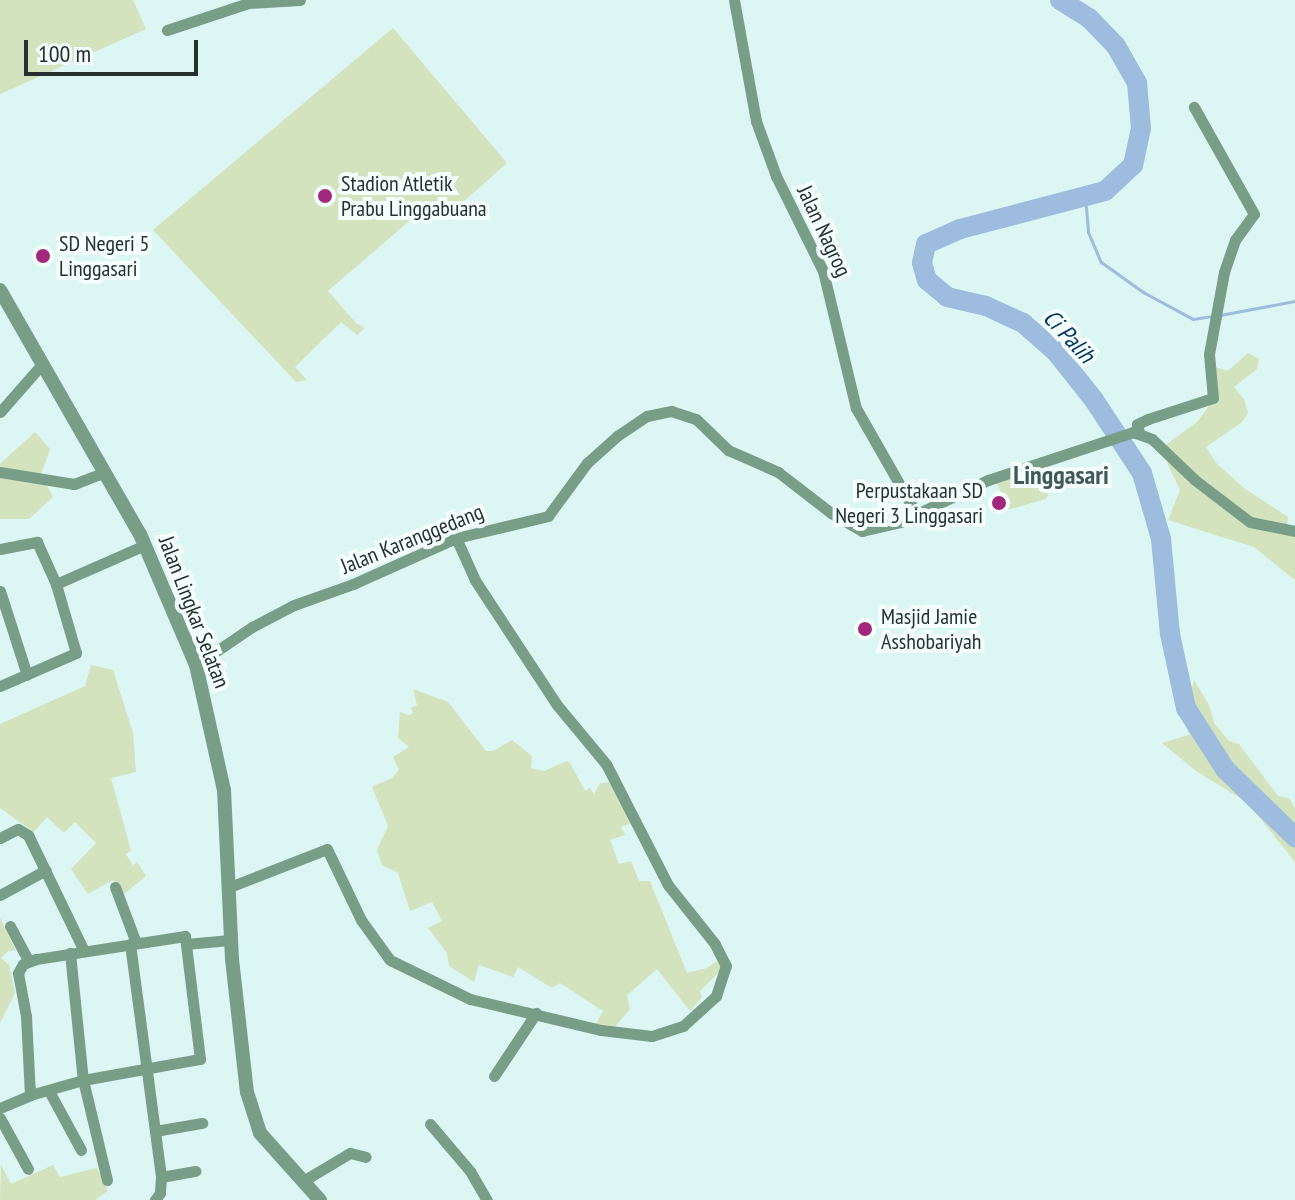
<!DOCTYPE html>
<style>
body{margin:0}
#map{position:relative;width:1295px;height:1200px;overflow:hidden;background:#dbf6f3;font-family:"PT Sans Narrow",sans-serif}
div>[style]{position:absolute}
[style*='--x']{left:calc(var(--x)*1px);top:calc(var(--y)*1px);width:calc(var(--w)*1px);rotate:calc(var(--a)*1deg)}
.green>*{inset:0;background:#d2e3be}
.stream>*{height:3px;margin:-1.5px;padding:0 1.5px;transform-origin:1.5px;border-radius:1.5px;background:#9dbcde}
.river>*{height:20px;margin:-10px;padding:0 10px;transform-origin:10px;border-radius:10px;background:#9dbcde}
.minor>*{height:11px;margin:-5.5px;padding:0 5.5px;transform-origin:5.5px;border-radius:5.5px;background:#789e87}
.tertiary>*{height:14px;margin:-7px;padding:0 7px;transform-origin:7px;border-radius:7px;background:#789e87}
.dots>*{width:22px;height:22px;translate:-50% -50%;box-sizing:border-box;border:4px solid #f5fffe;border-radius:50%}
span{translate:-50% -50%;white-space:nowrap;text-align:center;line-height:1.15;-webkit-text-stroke:8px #f5fffe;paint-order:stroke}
.poi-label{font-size:22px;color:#26302f}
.left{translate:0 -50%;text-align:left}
.right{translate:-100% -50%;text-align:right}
.street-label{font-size:22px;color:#26302f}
.water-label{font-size:24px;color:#04355f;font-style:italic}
.quarter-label{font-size:26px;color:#415856;font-weight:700}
.scale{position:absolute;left:24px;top:40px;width:174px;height:36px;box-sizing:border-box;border:4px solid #26302f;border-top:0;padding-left:10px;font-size:24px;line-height:28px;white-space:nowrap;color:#26302f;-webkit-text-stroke:6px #f5fffe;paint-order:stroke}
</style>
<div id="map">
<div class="green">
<div style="clip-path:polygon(0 0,133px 0,146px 29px,0 94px)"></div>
<div style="clip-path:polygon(393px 28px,507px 163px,443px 220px,429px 204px,328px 291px,356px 323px,365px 328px,357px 335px,341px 322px,295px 367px,307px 380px,296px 382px,153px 230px)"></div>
<div style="clip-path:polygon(1248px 353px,1259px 359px,1257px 369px,1234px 387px,1244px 399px,1248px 413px,1242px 422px,1206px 447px,1217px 464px,1244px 488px,1288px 517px,1286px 534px,1295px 535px,1295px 580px,1254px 547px,1168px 520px,1180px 490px,1166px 460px,1167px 444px,1197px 422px,1209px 406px,1212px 366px,1228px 371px)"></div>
<div style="clip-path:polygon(35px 432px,50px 449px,41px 474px,53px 497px,29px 519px,0 519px,0 464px)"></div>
<div style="clip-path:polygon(1038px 468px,1048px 495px,1046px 499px,1007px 510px,1004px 504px,1009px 501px,1006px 495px,1002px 496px,997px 483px)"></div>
<div style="clip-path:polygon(91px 665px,113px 670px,133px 733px,136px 772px,111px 778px,131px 851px,126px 854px,133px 866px,137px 862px,146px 876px,124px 894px,113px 880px,88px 894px,71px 869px,96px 843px,75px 822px,64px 833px,47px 817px,34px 832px,0 808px,0 724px,85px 686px)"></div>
<div style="clip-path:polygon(1194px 680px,1209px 705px,1214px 723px,1229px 741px,1239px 744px,1278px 796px,1289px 798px,1295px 808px,1295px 862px,1248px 803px,1196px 771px,1162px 743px,1189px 735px,1184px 719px)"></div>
<div style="clip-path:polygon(413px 689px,448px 702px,486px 751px,493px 751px,512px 740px,532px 756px,531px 768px,544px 771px,567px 761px,570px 763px,585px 791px,590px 788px,594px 794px,600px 783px,613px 782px,633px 822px,621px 827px,625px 835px,610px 840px,619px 864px,631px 861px,639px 881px,650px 881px,687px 973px,707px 968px,720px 959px,723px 968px,700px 991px,702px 997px,690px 1011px,657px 969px,627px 995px,630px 1009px,614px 1028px,596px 1024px,603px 1011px,560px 983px,552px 988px,518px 967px,513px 977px,479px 965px,474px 982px,449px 966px,447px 953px,428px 928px,442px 921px,432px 902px,410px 911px,398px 873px,382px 865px,377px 850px,388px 826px,372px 787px,392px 778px,399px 770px,393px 757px,409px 747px,398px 738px,400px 712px,409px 715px,413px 713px,411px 708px,417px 705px)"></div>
<div style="clip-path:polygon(0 918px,16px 950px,8px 951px,1px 958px,9px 965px,15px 993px,0 1023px)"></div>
<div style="clip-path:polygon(1px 1165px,11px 1184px,53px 1165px,60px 1177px,97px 1168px,108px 1191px,95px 1200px,0 1200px)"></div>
</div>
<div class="stream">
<div style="--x:1085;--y:196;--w:36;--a:85"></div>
<div style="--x:1088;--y:232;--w:33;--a:67"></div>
<div style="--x:1101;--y:262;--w:52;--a:35.5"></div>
<div style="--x:1143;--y:292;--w:57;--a:28.4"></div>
<div style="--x:1193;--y:319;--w:20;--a:-9"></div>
<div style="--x:1220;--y:315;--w:76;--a:-10.6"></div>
</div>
<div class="river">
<div style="--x:1060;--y:0;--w:34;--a:32"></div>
<div style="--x:1089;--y:18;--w:39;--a:46"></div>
<div style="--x:1116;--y:46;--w:43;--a:60.4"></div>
<div style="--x:1137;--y:83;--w:45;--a:84.9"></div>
<div style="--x:1141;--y:128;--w:38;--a:102"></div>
<div style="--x:1133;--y:165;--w:38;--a:137"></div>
<div style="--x:1105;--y:191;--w:150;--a:165.3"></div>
<div style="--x:960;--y:229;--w:37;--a:156"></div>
<div style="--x:926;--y:244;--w:19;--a:102"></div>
<div style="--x:922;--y:263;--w:18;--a:74"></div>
<div style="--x:927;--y:280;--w:26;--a:40"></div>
<div style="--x:947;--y:297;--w:40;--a:13"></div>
<div style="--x:986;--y:306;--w:41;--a:24.7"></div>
<div style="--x:1023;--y:323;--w:44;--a:41.3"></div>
<div style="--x:1056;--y:352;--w:61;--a:51.6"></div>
<div style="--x:1094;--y:400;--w:87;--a:56.7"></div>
<div style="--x:1142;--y:473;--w:69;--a:73.9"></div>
<div style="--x:1161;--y:539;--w:95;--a:84.6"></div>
<div style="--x:1170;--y:634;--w:76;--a:77.8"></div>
<div style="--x:1186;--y:708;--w:72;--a:57.4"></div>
<div style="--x:1225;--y:769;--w:98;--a:44.2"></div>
</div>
<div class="minor">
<div style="--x:734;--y:0;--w:123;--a:79.7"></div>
<div style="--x:756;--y:121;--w:59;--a:70"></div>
<div style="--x:776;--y:176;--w:106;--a:63.7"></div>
<div style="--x:823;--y:271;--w:141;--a:76.5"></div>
<div style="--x:856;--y:408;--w:123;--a:60.3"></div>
<div style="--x:167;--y:30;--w:85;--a:-18.4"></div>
<div style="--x:248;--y:3;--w:52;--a:-3.3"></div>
<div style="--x:0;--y:412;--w:65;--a:-48.7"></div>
<div style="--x:1139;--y:432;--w:8;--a:-104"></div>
<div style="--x:1137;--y:424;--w:12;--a:-24"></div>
<div style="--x:1148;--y:419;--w:68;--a:-17.9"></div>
<div style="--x:1213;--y:398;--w:44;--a:-95.2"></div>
<div style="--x:1209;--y:354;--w:83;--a:-79.6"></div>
<div style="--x:1224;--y:272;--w:34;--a:-71"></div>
<div style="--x:1235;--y:240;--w:32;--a:-54"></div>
<div style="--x:1254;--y:214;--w:123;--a:-119.3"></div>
<div style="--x:0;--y:472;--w:75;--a:9.2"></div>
<div style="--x:74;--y:484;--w:31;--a:-21"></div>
<div style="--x:0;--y:549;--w:38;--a:-11"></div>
<div style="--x:37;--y:542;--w:46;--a:65.7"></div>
<div style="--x:0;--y:591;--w:88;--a:72.2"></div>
<div style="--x:196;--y:665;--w:68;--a:-34.2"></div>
<div style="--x:252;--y:627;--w:47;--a:-27.6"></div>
<div style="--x:294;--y:605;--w:63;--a:-19.6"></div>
<div style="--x:353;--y:584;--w:113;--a:-24.1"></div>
<div style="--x:456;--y:538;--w:95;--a:-13.4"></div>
<div style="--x:548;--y:516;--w:66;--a:-53.7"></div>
<div style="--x:587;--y:463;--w:40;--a:-42"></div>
<div style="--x:617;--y:436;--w:36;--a:-34"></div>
<div style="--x:647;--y:416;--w:25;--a:-12"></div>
<div style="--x:671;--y:411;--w:26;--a:18"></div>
<div style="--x:696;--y:419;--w:45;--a:44.1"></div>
<div style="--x:728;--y:450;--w:55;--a:23.7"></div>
<div style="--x:778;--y:472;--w:67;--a:37.7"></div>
<div style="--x:831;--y:513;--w:36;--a:30"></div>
<div style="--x:862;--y:531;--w:39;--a:-13"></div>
<div style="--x:900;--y:522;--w:98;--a:-25.5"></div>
<div style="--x:988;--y:480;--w:153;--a:-18.3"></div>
<div style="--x:1133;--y:432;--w:20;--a:20"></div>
<div style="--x:1152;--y:439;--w:59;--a:43.6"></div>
<div style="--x:1195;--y:480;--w:69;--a:37.4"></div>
<div style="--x:1250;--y:522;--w:46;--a:11.3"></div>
<div style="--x:0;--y:686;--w:83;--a:-23.5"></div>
<div style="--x:76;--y:653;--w:72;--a:-106.2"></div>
<div style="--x:56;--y:584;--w:97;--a:-23.7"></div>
<div style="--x:0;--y:838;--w:20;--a:-27"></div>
<div style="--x:18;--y:829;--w:12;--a:31"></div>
<div style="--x:28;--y:835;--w:129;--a:64.2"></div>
<div style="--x:115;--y:887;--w:60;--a:69.4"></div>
<div style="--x:227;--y:888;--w:107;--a:-21.3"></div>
<div style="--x:327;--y:849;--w:79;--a:64.4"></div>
<div style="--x:361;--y:920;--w:49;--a:54.1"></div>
<div style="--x:390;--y:960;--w:89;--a:26"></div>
<div style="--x:470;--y:999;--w:135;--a:13.3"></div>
<div style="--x:601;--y:1030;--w:51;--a:6.7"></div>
<div style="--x:652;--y:1036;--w:33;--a:-18"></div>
<div style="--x:683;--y:1026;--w:45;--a:-42.3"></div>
<div style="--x:716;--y:996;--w:32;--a:-72"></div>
<div style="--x:726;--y:966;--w:25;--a:-117"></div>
<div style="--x:715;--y:944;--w:75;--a:-128.5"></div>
<div style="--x:668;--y:885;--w:136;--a:-117.1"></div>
<div style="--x:606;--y:764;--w:77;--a:-129.7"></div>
<div style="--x:557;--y:705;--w:149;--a:-123.3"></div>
<div style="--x:475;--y:580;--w:46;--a:-114.3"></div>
<div style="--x:0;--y:895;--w:52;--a:-28.5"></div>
<div style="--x:10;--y:926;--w:40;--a:62"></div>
<div style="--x:130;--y:944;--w:235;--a:82.4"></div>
<div style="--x:161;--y:1177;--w:16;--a:94"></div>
<div style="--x:160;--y:1193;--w:9;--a:126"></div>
<div style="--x:186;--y:944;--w:44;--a:-5.2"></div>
<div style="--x:70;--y:953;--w:128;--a:84.2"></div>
<div style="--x:83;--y:1080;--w:103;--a:76.5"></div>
<div style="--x:494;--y:1076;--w:76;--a:-56.3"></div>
<div style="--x:49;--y:1091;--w:67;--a:61.5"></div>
<div style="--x:0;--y:1108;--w:33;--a:-23"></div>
<div style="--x:30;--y:1095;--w:55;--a:-15.8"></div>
<div style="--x:83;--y:1080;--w:119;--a:-10.2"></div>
<div style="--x:200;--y:1059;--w:124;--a:-97"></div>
<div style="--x:185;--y:936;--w:151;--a:171.2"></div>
<div style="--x:36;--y:959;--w:14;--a:159"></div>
<div style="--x:23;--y:964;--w:10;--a:119"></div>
<div style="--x:18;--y:973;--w:44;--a:79.5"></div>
<div style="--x:26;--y:1016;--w:79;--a:87.1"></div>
<div style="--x:0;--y:1118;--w:58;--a:61.2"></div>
<div style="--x:430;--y:1124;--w:62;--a:49.6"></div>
<div style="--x:470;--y:1171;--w:34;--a:60"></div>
<div style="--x:155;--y:1131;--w:48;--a:-9.7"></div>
<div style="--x:161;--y:1177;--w:35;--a:-10"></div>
<div style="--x:303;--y:1181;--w:55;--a:-30.8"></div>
<div style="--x:350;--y:1153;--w:16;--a:14"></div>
</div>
<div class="tertiary">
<div style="--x:0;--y:290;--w:281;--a:60.2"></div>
<div style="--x:140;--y:534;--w:142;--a:66.9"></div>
<div style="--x:196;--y:665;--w:128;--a:77.4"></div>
<div style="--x:224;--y:790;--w:169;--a:87.3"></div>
<div style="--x:232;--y:959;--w:134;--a:83.6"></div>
<div style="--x:247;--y:1092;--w:43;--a:72.4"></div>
<div style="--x:260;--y:1133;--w:90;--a:48.2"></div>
</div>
<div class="dots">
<div style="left:325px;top:196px;background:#a2287d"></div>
<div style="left:43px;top:256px;background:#a2287d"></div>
<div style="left:999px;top:503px;background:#a2287d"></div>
<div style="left:865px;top:629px;background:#a2287d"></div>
</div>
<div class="poi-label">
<span class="left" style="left:341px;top:196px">Stadion Atletik<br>Prabu Linggabuana</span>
<span class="left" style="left:59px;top:256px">SD Negeri 5<br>Linggasari</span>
<span class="right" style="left:983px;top:503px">Perpustakaan SD<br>Negeri 3 Linggasari</span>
<span class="left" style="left:881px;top:629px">Masjid Jamie<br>Asshobariyah</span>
</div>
<div class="street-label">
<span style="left:824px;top:231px;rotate:65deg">Jalan Nagrog</span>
<span style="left:412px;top:539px;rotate:-22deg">Jalan Karanggedang</span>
<span style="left:194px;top:612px;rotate:69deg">Jalan Lingkar Selatan</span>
</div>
<div class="water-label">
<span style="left:1069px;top:336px;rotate:47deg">Ci Palih</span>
</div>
<div class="quarter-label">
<span style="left:1061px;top:475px">Linggasari</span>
</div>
<div class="scale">100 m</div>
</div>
